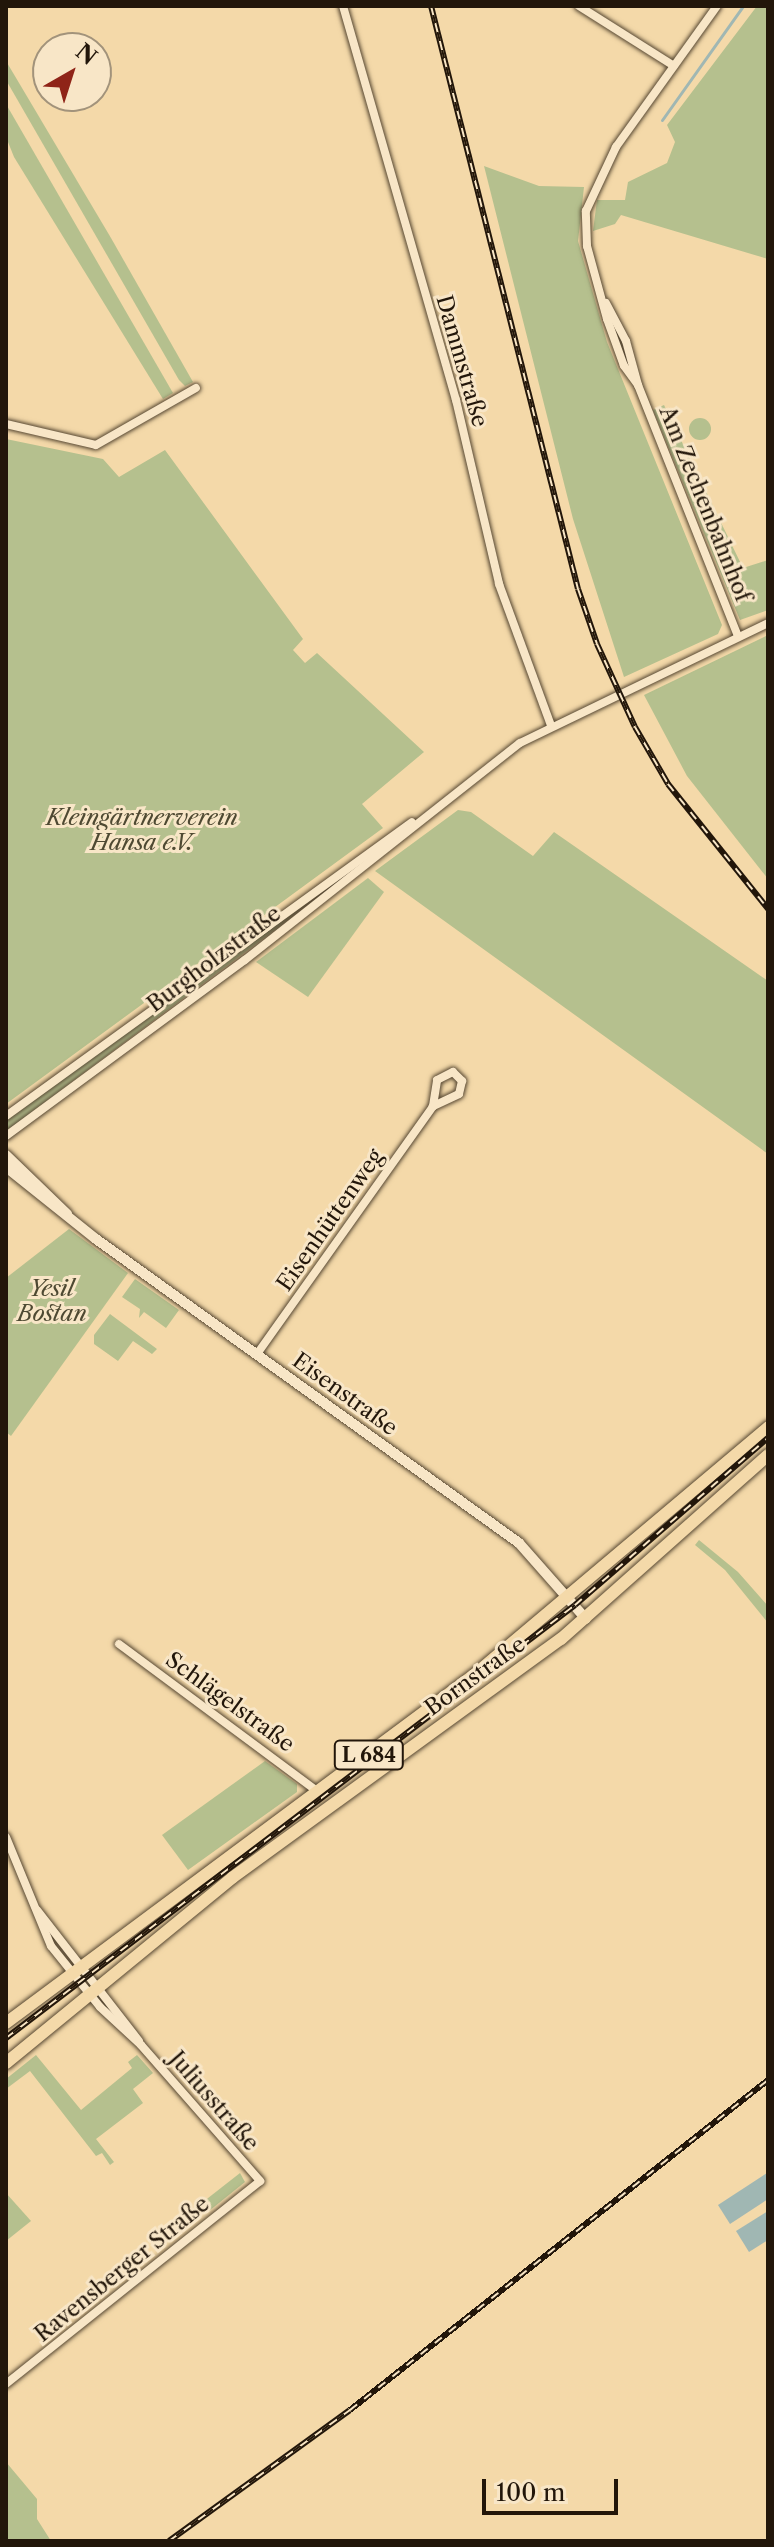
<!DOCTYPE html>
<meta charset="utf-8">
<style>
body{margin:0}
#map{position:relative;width:774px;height:2547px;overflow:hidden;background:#f4d9a9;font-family:"Libre Caslon Text",serif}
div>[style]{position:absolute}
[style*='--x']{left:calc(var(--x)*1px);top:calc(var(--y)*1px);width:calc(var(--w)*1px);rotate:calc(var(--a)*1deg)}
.green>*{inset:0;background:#b5c08e}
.round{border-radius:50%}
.water>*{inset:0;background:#a0b7b3}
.stream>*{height:3px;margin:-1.5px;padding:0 1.5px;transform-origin:1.5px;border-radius:1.5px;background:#a0b7b3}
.roads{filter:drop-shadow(0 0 2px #564732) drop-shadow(0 0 2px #564732)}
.minor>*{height:8px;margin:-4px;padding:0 4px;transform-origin:4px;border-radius:4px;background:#f8e6c7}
.tertiary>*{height:10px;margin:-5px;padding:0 5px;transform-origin:5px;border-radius:5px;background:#f8e6c7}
.primary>*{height:12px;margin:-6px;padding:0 6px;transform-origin:6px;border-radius:6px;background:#f4d9a9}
.rail>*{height:6px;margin-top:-3px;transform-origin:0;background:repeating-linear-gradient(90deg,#f8e6c7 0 9px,#22160a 0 18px);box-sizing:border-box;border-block:2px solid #22160a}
span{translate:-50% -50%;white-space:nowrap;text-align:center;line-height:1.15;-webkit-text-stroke:6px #f8e6c7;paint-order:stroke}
.shield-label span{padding:2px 6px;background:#f8e6c7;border:2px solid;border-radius:6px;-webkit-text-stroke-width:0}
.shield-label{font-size:20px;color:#22160a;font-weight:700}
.street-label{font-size:22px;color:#22160a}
.park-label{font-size:22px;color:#4e4932;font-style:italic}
.frame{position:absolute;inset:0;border:8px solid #22160a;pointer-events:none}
.north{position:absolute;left:32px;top:32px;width:80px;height:80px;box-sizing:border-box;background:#f8e6c7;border:2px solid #a2937b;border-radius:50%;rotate:39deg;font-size:22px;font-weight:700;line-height:32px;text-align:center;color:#22160a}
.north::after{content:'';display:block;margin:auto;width:28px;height:36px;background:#8f2418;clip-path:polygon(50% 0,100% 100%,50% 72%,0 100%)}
.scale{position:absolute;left:482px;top:2479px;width:136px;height:36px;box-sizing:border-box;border:4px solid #22160a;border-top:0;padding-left:10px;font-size:24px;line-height:28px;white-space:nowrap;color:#22160a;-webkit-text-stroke:6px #f8e6c7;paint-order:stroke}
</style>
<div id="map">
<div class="green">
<div style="clip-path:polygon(757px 6px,768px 6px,768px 259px,621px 215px,615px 224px,593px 231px,597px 200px,625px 200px,628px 182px,667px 163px,675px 142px,667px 125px)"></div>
<div style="clip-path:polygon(6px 61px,111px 238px,193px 382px,185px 386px,179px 380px,6px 80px)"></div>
<div style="clip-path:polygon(6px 104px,173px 393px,163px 399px,14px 157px,6px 137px)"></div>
<div style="clip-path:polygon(484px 166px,539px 186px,584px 187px,578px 241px,607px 342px,722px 625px,718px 634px,624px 677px,573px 519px)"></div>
<div style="clip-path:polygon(664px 405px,743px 568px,768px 560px,768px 610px,740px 620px,653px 410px)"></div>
<div class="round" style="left:689px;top:418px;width:22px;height:22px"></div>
<div style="clip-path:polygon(6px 439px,103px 459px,119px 477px,165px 450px,303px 639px,293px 650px,305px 663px,317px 653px,424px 752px,362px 804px,383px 828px,6px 1104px)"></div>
<div style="clip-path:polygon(768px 635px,768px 879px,687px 776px,644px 695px)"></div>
<div style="clip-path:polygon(458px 810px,471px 812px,533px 856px,554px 832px,768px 981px,768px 1154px,375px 871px)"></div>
<div style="clip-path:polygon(368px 878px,384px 892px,308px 997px,256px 962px)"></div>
<div style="clip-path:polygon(332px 883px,284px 923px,6px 1131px,6px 1121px)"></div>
<div style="clip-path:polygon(69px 1229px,128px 1273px,11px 1436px,6px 1432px,6px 1278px)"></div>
<div style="clip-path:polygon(135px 1279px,179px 1310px,166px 1328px,144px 1312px,139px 1318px,140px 1309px,122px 1297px)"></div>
<div style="clip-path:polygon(110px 1314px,157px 1349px,152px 1354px,133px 1341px,118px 1361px,94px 1344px,94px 1335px)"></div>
<div style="clip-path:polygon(699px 1540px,738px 1572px,768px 1606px,768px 1623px,725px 1570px,695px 1545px)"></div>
<div style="clip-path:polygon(265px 1761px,297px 1784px,297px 1792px,188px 1870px,162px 1835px)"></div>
<div style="clip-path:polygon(36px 2055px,81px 2110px,132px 2068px,128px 2062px,137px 2055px,153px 2073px,133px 2089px,143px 2103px,96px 2139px,114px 2162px,110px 2165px,102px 2153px,96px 2156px,30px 2071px,6px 2089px,6px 2079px)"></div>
<div style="clip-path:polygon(240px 2173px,245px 2182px,209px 2211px,203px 2202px)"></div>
<div style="clip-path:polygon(6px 2193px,31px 2221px,6px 2241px)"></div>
<div style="clip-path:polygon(6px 2462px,37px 2499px,37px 2519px,51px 2541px,6px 2541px)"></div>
</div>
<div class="water">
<div style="clip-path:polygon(767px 2173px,768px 2199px,730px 2224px,718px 2205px)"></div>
<div style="clip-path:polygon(768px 2211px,768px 2240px,749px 2252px,736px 2231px)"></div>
</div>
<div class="stream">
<div style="--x:662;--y:120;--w:140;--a:-54.6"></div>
</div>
<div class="roads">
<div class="minor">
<div style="--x:343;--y:6;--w:410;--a:74"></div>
<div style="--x:456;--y:400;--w:189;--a:76.8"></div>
<div style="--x:499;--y:584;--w:150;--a:69.8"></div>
<div style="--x:579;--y:6;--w:112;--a:32.3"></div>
<div style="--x:606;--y:303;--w:43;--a:62.2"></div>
<div style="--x:626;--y:341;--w:46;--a:74.7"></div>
<div style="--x:638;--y:385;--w:270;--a:68.3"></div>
<div style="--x:638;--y:385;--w:24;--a:-126"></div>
<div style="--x:624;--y:366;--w:50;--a:-109.9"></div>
<div style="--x:607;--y:319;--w:76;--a:-105.3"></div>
<div style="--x:587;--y:246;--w:35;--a:-92"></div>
<div style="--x:586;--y:211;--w:71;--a:-64.9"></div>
<div style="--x:616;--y:147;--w:173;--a:-54.4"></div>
<div style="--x:6;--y:424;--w:92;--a:13.1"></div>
<div style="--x:96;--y:445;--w:115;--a:-29.7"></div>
<div style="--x:6;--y:1116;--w:501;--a:-35.91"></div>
<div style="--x:6;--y:1136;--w:297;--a:-36.4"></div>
<div style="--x:245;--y:960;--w:350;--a:-38.3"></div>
<div style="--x:520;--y:743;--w:276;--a:-25.8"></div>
<div style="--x:257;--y:1354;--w:304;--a:-54.6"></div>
<div style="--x:433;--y:1106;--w:26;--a:-81"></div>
<div style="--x:437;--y:1080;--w:18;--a:-27"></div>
<div style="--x:453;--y:1072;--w:13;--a:45"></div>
<div style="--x:462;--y:1081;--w:13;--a:103"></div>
<div style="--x:459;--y:1094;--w:29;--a:155"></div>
<div style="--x:119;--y:1644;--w:248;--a:36.6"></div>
<div style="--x:6;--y:1837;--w:118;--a:67.6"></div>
<div style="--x:51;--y:1946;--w:78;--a:51.2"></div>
<div style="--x:100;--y:2007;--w:56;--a:42.8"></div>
<div style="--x:141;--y:2045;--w:181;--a:48.8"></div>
<div style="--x:260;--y:2181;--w:325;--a:141.4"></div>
<div style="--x:37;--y:1910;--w:166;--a:52.1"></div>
</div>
<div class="tertiary">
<div style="--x:6;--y:1155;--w:85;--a:44"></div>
<div style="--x:6;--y:1167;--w:115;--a:38.7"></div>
<div style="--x:96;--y:1239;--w:521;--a:35.7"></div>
<div style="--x:519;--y:1543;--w:101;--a:48.6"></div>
</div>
<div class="primary">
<div style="--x:6;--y:2023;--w:583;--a:-36.63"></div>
<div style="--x:474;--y:1675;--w:385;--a:-40.1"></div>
<div style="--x:6;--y:2063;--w:293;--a:-39.3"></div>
<div style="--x:233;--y:1877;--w:405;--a:-36"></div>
<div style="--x:561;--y:1639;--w:277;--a:-41.6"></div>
</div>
</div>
<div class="rail">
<div style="--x:431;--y:6;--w:601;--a:75.85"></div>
<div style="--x:578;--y:589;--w:58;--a:70.9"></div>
<div style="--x:597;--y:644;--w:91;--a:65.4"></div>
<div style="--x:635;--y:727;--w:66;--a:59.9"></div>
<div style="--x:668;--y:784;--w:160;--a:51.3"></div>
<div style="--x:6;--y:2038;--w:715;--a:-37.27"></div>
<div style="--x:575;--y:1605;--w:255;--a:-40.9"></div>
<div style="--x:169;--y:2541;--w:223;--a:-35.9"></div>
<div style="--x:350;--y:2410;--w:533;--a:-38.29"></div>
</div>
<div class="shield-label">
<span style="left:369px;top:1755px">L 684</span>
</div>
<div class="street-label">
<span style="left:462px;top:361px;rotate:74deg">Dammstraße</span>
<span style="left:705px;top:504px;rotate:68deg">Am Zechenbahnhof</span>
<span style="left:214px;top:959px;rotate:-37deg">Burgholzstraße</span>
<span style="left:330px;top:1220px;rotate:-55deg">Eisenhüttenweg</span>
<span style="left:345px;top:1394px;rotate:36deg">Eisenstraße</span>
<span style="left:475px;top:1676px;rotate:-36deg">Bornstraße</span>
<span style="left:230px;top:1702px;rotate:36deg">Schlägelstraße</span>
<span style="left:214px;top:2101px;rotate:49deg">Juliusstraße</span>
<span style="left:122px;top:2269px;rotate:-39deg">Ravensberger Straße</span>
</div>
<div class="park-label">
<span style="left:142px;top:830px">Kleingärtnerverein<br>Hansa e.V.</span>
<span style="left:52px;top:1301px">Yesil<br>Bostan</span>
</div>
<div class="frame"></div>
<div class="north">N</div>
<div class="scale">100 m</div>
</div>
